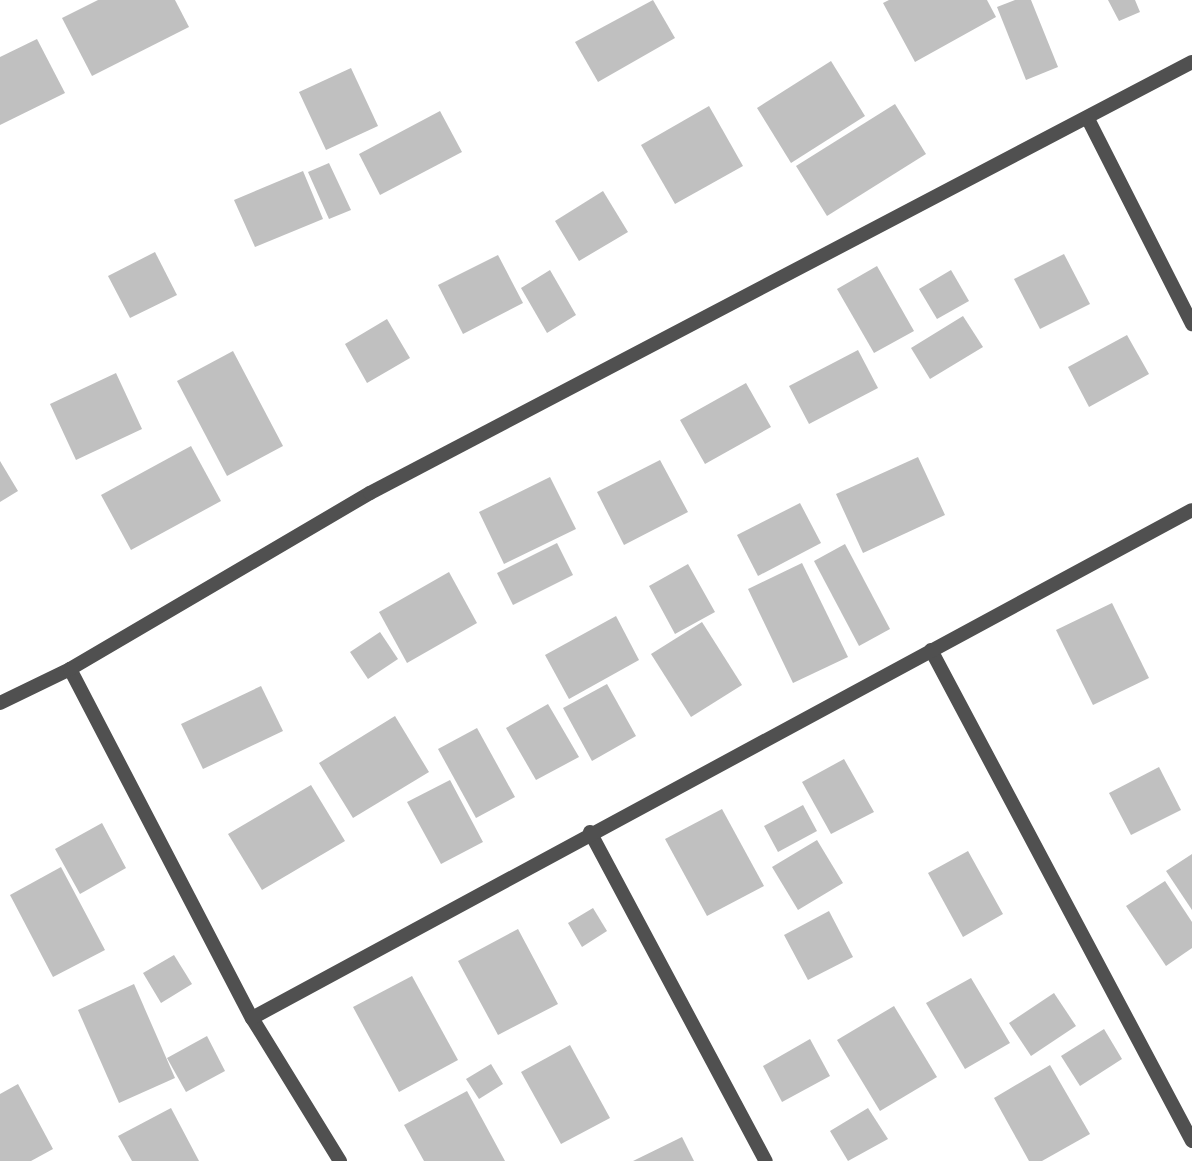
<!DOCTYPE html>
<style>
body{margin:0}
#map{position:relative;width:1192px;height:1161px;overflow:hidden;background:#fff;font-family:"Varela Round",sans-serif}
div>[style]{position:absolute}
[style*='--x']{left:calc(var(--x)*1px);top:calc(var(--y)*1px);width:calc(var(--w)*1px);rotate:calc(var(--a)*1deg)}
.building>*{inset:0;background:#c0c0c0}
.street>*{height:14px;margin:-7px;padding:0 7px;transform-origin:7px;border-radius:7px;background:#505050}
span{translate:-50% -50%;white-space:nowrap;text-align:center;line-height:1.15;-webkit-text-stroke:6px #fff;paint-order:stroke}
</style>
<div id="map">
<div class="building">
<div style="clip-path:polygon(98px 0,175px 0,189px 27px,92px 76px,62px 18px)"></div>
<div style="clip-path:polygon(653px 0,675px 38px,598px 82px,575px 42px)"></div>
<div style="clip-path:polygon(889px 0,987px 0,996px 17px,915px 62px,883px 3px)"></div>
<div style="clip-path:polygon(1015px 0,1031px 0,1058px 67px,1026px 80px,997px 7px)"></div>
<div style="clip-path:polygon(1108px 0,1135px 0,1140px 12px,1119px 21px)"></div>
<div style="clip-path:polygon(37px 39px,65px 93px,0 125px,0 57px)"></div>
<div style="clip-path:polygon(831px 61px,865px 116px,791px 163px,757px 108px)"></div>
<div style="clip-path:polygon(351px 68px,378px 126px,326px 150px,299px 92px)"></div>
<div style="clip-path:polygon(895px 104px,926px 154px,827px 216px,796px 166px)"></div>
<div style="clip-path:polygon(709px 106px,743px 166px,675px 204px,641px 145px)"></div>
<div style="clip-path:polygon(440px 111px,462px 152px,380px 195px,359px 154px)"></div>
<div style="clip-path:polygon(329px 163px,351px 210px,329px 219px,308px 172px)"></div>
<div style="clip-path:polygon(303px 171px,323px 219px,255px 247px,234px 200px)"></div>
<div style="clip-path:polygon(603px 191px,628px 232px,579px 261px,555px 221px)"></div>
<div style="clip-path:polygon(155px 252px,177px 295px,130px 318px,108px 276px)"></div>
<div style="clip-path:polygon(1064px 254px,1090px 304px,1040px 329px,1014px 279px)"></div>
<div style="clip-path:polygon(498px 255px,523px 303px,463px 334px,438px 285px)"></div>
<div style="clip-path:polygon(877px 266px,914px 331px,874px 353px,837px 289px)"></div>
<div style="clip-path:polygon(550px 270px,576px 315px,547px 333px,521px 288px)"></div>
<div style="clip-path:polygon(951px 270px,969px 301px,937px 319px,919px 289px)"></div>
<div style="clip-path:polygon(963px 316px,983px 347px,930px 379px,911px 348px)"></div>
<div style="clip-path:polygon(387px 319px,410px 358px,367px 383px,345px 344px)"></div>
<div style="clip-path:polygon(1127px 335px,1149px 374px,1089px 407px,1068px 367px)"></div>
<div style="clip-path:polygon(858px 350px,878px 388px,809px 424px,789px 386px)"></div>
<div style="clip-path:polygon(233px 351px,283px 446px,227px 476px,177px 381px)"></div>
<div style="clip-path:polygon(116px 373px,142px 429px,76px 460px,50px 404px)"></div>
<div style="clip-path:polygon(746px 383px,771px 427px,705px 464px,680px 420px)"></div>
<div style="clip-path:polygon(191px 446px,221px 501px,131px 550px,101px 495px)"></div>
<div style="clip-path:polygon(918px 457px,945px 515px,863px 553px,836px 494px)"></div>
<div style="clip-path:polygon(660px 460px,688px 512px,624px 545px,597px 492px)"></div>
<div style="clip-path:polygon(0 461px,18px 491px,0 502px)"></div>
<div style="clip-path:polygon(550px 477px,576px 529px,504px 564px,479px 512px)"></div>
<div style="clip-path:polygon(800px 503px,821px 543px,758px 576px,737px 535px)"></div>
<div style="clip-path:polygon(557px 543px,573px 575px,513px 605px,497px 573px)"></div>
<div style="clip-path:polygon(845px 544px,890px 629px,859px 646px,814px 561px)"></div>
<div style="clip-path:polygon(802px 563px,848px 657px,793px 683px,748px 589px)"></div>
<div style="clip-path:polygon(688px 564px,715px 612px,675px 634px,649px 586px)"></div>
<div style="clip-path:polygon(449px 572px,477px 623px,407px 663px,379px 612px)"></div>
<div style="clip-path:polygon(1112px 603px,1149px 678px,1093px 705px,1056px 630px)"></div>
<div style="clip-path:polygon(616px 616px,639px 660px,569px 699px,545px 655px)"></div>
<div style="clip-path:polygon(702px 622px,742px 685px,691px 717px,651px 654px)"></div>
<div style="clip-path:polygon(380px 632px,398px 659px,368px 679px,350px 652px)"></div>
<div style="clip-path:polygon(607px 684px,636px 736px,592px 761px,563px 708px)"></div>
<div style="clip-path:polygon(261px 686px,283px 731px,203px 769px,181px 724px)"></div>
<div style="clip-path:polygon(548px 704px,579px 757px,536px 780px,506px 728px)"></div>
<div style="clip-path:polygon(395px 716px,429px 772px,353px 818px,319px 763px)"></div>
<div style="clip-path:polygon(477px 728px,515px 797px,476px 818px,438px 749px)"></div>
<div style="clip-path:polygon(844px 759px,874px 812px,831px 834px,802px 782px)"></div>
<div style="clip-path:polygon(1159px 767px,1181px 810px,1131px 835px,1109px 793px)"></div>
<div style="clip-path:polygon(450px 780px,483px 842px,441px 864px,407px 802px)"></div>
<div style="clip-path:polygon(311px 785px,345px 841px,262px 890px,228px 834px)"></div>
<div style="clip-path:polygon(803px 805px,817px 831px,778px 852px,764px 826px)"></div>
<div style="clip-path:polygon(722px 809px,764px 886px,707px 916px,665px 839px)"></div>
<div style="clip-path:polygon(102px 823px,126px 868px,80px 894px,55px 849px)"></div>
<div style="clip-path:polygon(817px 840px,843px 883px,798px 910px,772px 867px)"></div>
<div style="clip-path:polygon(968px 851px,1003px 914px,963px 937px,928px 873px)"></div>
<div style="clip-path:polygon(1192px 854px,1192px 910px,1166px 871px)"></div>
<div style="clip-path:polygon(61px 867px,105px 950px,53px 977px,10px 895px)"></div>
<div style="clip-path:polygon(1165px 881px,1192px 922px,1192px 948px,1166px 966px,1126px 906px)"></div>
<div style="clip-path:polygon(593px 908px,607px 931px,582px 947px,568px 923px)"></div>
<div style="clip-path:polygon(829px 911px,853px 957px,808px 980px,784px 935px)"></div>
<div style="clip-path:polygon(518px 929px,558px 1004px,498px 1035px,458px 961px)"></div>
<div style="clip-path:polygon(174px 955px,192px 984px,161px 1003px,143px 973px)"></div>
<div style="clip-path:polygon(412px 976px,458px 1060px,399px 1092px,353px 1007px)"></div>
<div style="clip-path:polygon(971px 978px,1010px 1043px,965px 1069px,926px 1003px)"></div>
<div style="clip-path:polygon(134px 984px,175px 1078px,119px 1103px,78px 1010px)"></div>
<div style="clip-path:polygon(1054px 993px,1076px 1026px,1031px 1056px,1009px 1023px)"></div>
<div style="clip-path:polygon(894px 1006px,937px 1077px,880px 1111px,837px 1040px)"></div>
<div style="clip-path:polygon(1104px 1029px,1122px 1059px,1080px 1086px,1061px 1056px)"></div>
<div style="clip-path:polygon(207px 1036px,225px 1071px,186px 1092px,167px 1058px)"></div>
<div style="clip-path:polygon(810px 1039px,830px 1076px,782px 1102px,763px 1066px)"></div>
<div style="clip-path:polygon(570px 1045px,610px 1118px,561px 1144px,521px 1072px)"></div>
<div style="clip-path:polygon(491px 1064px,503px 1084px,479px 1099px,466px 1079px)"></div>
<div style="clip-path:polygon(1050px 1065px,1090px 1134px,1042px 1161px,1029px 1161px,994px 1098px)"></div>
<div style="clip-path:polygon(18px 1084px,53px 1149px,31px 1161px,0 1161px,0 1094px)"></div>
<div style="clip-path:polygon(467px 1091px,505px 1161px,424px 1161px,404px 1125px)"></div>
<div style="clip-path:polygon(171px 1108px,199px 1161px,132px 1161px,118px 1136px)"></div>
<div style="clip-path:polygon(868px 1108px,888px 1139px,848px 1161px,830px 1131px)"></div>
<div style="clip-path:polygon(682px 1137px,694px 1161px,633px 1161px)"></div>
</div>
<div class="street">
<div style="--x:1089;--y:121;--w:228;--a:63.1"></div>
<div style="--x:931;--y:650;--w:556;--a:62.01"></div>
<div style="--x:70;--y:669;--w:394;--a:62.5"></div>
<div style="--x:252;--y:1018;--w:168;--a:58.4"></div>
<div style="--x:0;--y:703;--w:78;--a:-25.9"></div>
<div style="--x:70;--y:669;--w:348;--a:-30.4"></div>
<div style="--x:370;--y:493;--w:928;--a:-27.67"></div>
<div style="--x:590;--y:832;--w:373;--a:61.9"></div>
<div style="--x:252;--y:1018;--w:1068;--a:-28.39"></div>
</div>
</div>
